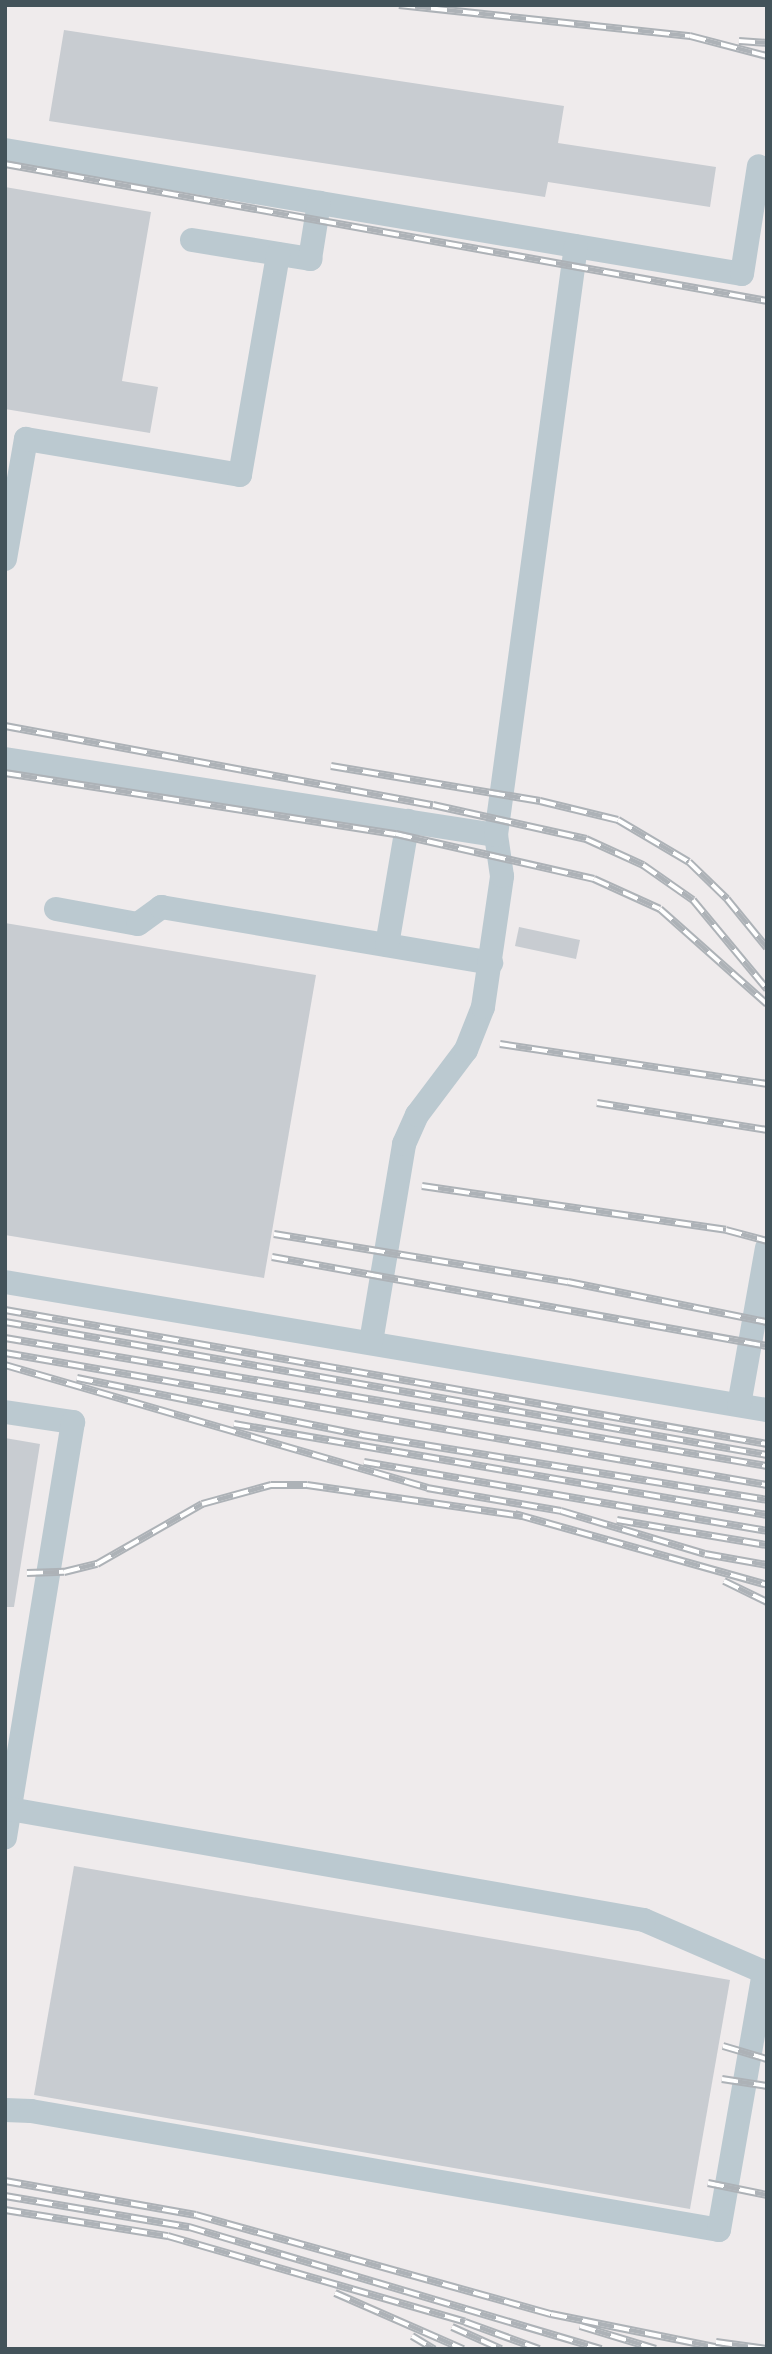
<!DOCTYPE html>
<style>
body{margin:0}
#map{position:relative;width:772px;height:2354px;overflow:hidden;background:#efebec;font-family:Helvetica,sans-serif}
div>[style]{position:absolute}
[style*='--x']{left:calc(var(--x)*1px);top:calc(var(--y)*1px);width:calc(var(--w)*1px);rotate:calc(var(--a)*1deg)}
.building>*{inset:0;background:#c8ccd1}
.minor>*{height:24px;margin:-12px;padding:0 12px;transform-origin:12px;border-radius:12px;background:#bbc9d0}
.rail>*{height:8px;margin-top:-4px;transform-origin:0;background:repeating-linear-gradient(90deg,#fff 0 16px,#adb2b7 0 32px);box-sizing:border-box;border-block:2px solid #adb2b7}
span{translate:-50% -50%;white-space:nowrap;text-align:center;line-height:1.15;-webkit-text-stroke:5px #fff;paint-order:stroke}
.frame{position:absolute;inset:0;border:7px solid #43535a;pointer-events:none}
</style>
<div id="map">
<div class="building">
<div style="clip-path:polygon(64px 30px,564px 106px,558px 143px,716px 167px,710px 207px,548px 182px,545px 197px,49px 121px)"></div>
<div style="clip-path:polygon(5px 187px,151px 212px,122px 381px,158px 387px,150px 433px,5px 409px)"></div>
<div style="clip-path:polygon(5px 923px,316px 975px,264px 1278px,5px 1235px)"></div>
<div style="clip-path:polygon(519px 927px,580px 940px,576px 959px,515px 946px)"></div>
<div style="clip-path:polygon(5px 1438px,40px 1444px,14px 1607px,5px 1607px)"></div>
<div style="clip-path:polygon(74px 1866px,730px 1980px,690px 2209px,34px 2095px)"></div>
</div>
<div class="minor">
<div style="--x:5;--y:150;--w:747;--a:9.55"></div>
<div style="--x:742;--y:274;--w:109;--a:-81.1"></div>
<div style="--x:192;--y:240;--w:120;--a:9.1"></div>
<div style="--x:310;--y:259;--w:57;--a:-80.9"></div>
<div style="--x:5;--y:559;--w:122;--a:-80.1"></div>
<div style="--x:26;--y:439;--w:217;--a:9.5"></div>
<div style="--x:240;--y:475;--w:224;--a:-80.2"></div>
<div style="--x:5;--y:759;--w:497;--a:8.8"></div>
<div style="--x:56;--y:909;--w:83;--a:10.4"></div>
<div style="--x:138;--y:924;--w:29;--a:-36"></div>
<div style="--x:161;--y:907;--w:335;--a:9.6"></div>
<div style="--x:387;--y:945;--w:126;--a:-80.4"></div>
<div style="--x:5;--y:1282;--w:773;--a:9.54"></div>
<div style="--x:371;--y:1342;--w:201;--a:-80.5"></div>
<div style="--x:404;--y:1144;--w:32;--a:-66"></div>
<div style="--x:417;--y:1115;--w:81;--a:-53"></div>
<div style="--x:466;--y:1050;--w:46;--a:-68.4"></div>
<div style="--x:483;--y:1007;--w:132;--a:-81.7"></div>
<div style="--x:502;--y:876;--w:41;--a:-98.3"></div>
<div style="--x:496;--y:835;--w:594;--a:-82.27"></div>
<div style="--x:739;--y:1405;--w:159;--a:-79.9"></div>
<div style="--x:5;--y:1412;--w:69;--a:8.4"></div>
<div style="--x:73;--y:1422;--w:421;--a:99.3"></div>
<div style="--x:5;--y:2110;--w:26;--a:2"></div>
<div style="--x:31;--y:2111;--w:698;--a:9.81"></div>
<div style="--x:719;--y:2230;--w:262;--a:-80.1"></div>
<div style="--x:764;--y:1972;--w:131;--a:-156.6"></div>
<div style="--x:644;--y:1920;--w:644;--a:-170.07"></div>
</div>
<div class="rail">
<div style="--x:399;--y:5;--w:293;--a:6.1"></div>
<div style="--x:690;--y:36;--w:80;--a:14.6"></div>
<div style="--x:739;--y:41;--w:28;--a:4"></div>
<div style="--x:5;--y:164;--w:774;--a:10.19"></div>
<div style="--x:5;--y:726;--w:435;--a:10.5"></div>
<div style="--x:433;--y:805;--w:157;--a:12.5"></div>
<div style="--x:586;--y:839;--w:63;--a:24.5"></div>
<div style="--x:643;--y:865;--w:61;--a:35"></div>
<div style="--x:693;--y:900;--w:116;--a:50.3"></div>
<div style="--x:331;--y:766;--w:212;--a:9.5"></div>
<div style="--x:540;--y:801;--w:80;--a:13.7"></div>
<div style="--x:618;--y:820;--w:82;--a:30.6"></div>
<div style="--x:689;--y:862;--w:53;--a:44.2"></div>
<div style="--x:727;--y:899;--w:63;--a:50.8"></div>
<div style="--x:5;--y:773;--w:396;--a:8.9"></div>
<div style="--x:396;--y:834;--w:203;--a:12.8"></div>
<div style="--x:594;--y:879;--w:72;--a:24.4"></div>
<div style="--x:660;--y:909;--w:143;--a:41.6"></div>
<div style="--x:500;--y:1044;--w:270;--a:8.5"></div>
<div style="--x:597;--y:1103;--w:172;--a:9"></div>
<div style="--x:422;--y:1186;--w:307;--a:8.2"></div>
<div style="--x:726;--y:1230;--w:42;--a:15"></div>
<div style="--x:274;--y:1234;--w:298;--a:9.3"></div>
<div style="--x:568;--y:1282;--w:203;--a:11.4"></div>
<div style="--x:272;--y:1257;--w:503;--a:10.19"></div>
<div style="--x:5;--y:1310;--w:774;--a:9.97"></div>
<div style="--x:5;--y:1322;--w:774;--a:9.9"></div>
<div style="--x:5;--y:1338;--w:773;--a:9.54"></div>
<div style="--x:5;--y:1353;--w:773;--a:9.83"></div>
<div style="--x:5;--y:1365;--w:440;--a:16.2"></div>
<div style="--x:427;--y:1488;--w:136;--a:9.7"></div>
<div style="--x:561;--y:1511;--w:150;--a:16.6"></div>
<div style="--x:705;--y:1554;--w:63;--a:10.1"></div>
<div style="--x:77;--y:1378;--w:291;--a:11.3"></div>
<div style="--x:362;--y:1435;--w:410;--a:9.1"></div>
<div style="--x:234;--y:1424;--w:541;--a:9.69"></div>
<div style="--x:364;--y:1462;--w:409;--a:9.7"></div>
<div style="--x:515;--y:1514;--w:262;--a:15.7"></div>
<div style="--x:617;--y:1520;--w:152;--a:9.5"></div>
<div style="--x:27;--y:1573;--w:37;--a:-2"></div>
<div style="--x:64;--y:1572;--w:34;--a:-14"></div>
<div style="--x:97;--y:1564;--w:121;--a:-29.7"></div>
<div style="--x:202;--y:1504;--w:72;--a:-15.4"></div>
<div style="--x:271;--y:1485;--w:36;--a:0"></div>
<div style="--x:307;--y:1485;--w:218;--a:8.2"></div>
<div style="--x:724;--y:1581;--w:48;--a:26"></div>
<div style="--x:723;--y:2046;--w:46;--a:16.5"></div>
<div style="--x:722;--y:2079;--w:46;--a:8.8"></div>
<div style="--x:5;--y:2181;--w:194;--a:10.1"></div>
<div style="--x:196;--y:2215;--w:369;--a:15.6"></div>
<div style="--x:551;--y:2314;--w:177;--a:11.4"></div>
<div style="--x:708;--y:2183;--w:60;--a:11.5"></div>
<div style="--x:5;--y:2196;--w:187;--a:9.6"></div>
<div style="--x:189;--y:2227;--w:430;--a:16.5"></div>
<div style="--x:5;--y:2210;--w:165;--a:9.1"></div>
<div style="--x:168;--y:2236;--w:309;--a:16.1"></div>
<div style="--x:465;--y:2322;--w:79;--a:20"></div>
<div style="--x:335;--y:2293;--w:140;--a:23.6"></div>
<div style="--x:580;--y:2326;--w:79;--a:16.8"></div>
<div style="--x:452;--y:2327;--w:54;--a:24.2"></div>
<div style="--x:412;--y:2336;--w:26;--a:31"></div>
<div style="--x:716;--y:2342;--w:51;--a:7.8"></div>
</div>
<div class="frame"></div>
</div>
